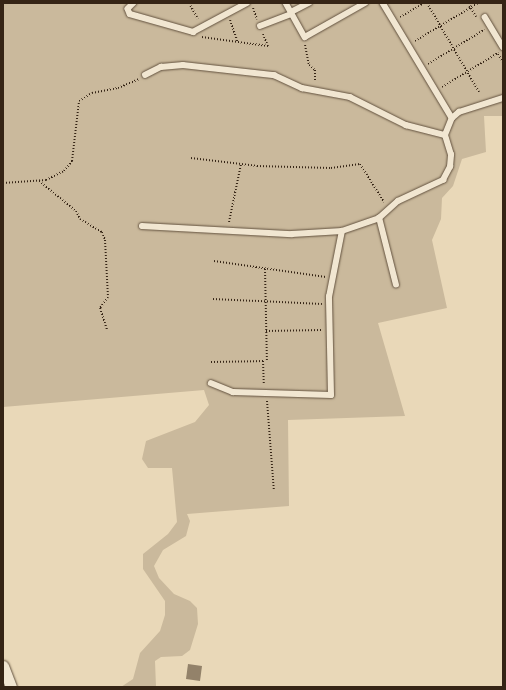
<!DOCTYPE html>
<style>
body{margin:0}
#map{position:relative;width:506px;height:690px;overflow:hidden;background:#e9d8b8;font-family:"Gentium Book Plus",serif}
div>[style]{position:absolute}
[style*='--x']{left:calc(var(--x)*1px);top:calc(var(--y)*1px);width:calc(var(--w)*1px);rotate:calc(var(--a)*1deg)}
.green>*{inset:0;background:#cab99c}
.building>*{inset:0;background:#93826a}
.path>*{height:2px;margin-top:-1px;transform-origin:0;background:repeating-linear-gradient(90deg,#352415 0 1px,transparent 0 3px)}
.roads{filter:drop-shadow(0 0 1px #62513e) drop-shadow(0 0 1px #62513e)}
.lane>*{height:5.5px;margin:-2.75px;padding:0 2.75px;transform-origin:2.75px;border-radius:2.75px;background:#f1e6d1}
.street>*{height:11px;margin:-5.5px;padding:0 5.5px;transform-origin:5.5px;border-radius:5.5px;background:#f1e6d1}
span{translate:-50% -50%;white-space:nowrap;text-align:center;line-height:1.15;-webkit-text-stroke:3.5px #f1e6d1;paint-order:stroke}
.frame{position:absolute;inset:0;border:4px solid #352415;pointer-events:none}
</style>
<div id="map">
<div class="green">
<div style="clip-path:polygon(3px 3px,503px 3px,503px 116px,484px 116px,486px 152px,462px 159px,453px 186px,442px 198px,441px 219px,432px 240px,447px 308px,378px 323px,405px 416px,288px 420px,289px 506px,187px 514px,190px 521px,186px 536px,163px 550px,154px 566px,159px 578px,174px 594px,190px 601px,197px 608px,198px 624px,190px 650px,182px 656px,161px 657px,155px 661px,156px 687px,121px 687px,133px 679px,140px 653px,160px 631px,165px 615px,165px 601px,143px 569px,143px 554px,168px 534px,177px 522px,172px 468px,148px 468px,142px 459px,146px 441px,195px 422px,209px 405px,204px 390px,3px 407px)"></div>
</div>
<div class="building">
<div style="clip-path:polygon(188px 664px,202px 666px,200px 681px,186px 679px)"></div>
</div>
<div class="path">
<div style="--x:189;--y:3;--w:18;--a:61"></div>
<div style="--x:427;--y:3;--w:103;--a:59.7"></div>
<div style="--x:468;--y:3;--w:16;--a:60"></div>
<div style="--x:253;--y:8;--w:12;--a:70"></div>
<div style="--x:400;--y:17;--w:28;--a:-30"></div>
<div style="--x:230;--y:20;--w:24;--a:71"></div>
<div style="--x:202;--y:37;--w:67;--a:7.8"></div>
<div style="--x:268;--y:46;--w:13;--a:-113"></div>
<div style="--x:415;--y:41;--w:74;--a:-31.1"></div>
<div style="--x:305;--y:45;--w:20;--a:79"></div>
<div style="--x:309;--y:65;--w:8;--a:40"></div>
<div style="--x:315;--y:70;--w:11;--a:90"></div>
<div style="--x:498;--y:54;--w:9;--a:58"></div>
<div style="--x:428;--y:64;--w:66;--a:-31.3"></div>
<div style="--x:442;--y:87;--w:66;--a:-31.3"></div>
<div style="--x:191;--y:158;--w:66;--a:6.9"></div>
<div style="--x:257;--y:166;--w:74;--a:1.5"></div>
<div style="--x:331;--y:168;--w:29;--a:-8"></div>
<div style="--x:360;--y:164;--w:45;--a:57.7"></div>
<div style="--x:39;--y:181;--w:48;--a:39"></div>
<div style="--x:76;--y:211;--w:9;--a:63"></div>
<div style="--x:80;--y:219;--w:26;--a:31"></div>
<div style="--x:102;--y:232;--w:9;--a:69"></div>
<div style="--x:105;--y:240;--w:57;--a:87"></div>
<div style="--x:108;--y:297;--w:14;--a:126"></div>
<div style="--x:100;--y:308;--w:23;--a:72"></div>
<div style="--x:3;--y:183;--w:43;--a:-4"></div>
<div style="--x:46;--y:180;--w:20;--a:-27"></div>
<div style="--x:64;--y:171;--w:13;--a:-51"></div>
<div style="--x:72;--y:161;--w:60;--a:-83.3"></div>
<div style="--x:79;--y:101;--w:15;--a:-32"></div>
<div style="--x:92;--y:93;--w:26;--a:-11"></div>
<div style="--x:118;--y:88;--w:23;--a:-23"></div>
<div style="--x:229;--y:222;--w:59;--a:-78.3"></div>
<div style="--x:214;--y:261;--w:113;--a:8.1"></div>
<div style="--x:265;--y:269;--w:92;--a:88.8"></div>
<div style="--x:213;--y:299;--w:109;--a:2.6"></div>
<div style="--x:266;--y:331;--w:55;--a:-1"></div>
<div style="--x:211;--y:362;--w:52;--a:-1.1"></div>
<div style="--x:263;--y:361;--w:24;--a:88"></div>
<div style="--x:267;--y:401;--w:90;--a:85.6"></div>
</div>
<div class="roads">
<div class="lane">
<div style="--x:134;--y:3;--w:8;--a:135"></div>
<div style="--x:128;--y:9;--w:5;--a:68"></div>
<div style="--x:130;--y:14;--w:66;--a:15.9"></div>
<div style="--x:193;--y:32;--w:61;--a:-28.2"></div>
<div style="--x:286;--y:3;--w:39;--a:61"></div>
<div style="--x:305;--y:37;--w:69;--a:-29.5"></div>
<div style="--x:383;--y:3;--w:134;--a:59"></div>
<div style="--x:291;--y:12;--w:20;--a:-27"></div>
<div style="--x:485;--y:17;--w:35;--a:59"></div>
<div style="--x:260;--y:26;--w:33;--a:-21"></div>
<div style="--x:145;--y:75;--w:18;--a:-27"></div>
<div style="--x:161;--y:67;--w:22;--a:-5"></div>
<div style="--x:183;--y:65;--w:92;--a:6.3"></div>
<div style="--x:274;--y:75;--w:31;--a:25"></div>
<div style="--x:302;--y:88;--w:49;--a:10.6"></div>
<div style="--x:350;--y:97;--w:63;--a:26.6"></div>
<div style="--x:406;--y:125;--w:40;--a:14.4"></div>
<div style="--x:445;--y:135;--w:18;--a:-68"></div>
<div style="--x:452;--y:118;--w:9;--a:-41"></div>
<div style="--x:459;--y:112;--w:46;--a:-17.7"></div>
<div style="--x:142;--y:226;--w:150;--a:3.1"></div>
<div style="--x:292;--y:234;--w:50;--a:-3.4"></div>
<div style="--x:342;--y:231;--w:39;--a:-19"></div>
<div style="--x:396;--y:285;--w:69;--a:-104.2"></div>
<div style="--x:379;--y:218;--w:25;--a:-42"></div>
<div style="--x:398;--y:201;--w:50;--a:-25"></div>
<div style="--x:443;--y:180;--w:15;--a:-62"></div>
<div style="--x:450;--y:167;--w:12;--a:-85"></div>
<div style="--x:451;--y:155;--w:21;--a:-107"></div>
<div style="--x:211;--y:383;--w:24;--a:22"></div>
<div style="--x:233;--y:392;--w:98;--a:1.8"></div>
<div style="--x:331;--y:395;--w:98;--a:-91.2"></div>
<div style="--x:329;--y:297;--w:67;--a:-78.9"></div>
</div>
<div class="street">
<div style="--x:3;--y:666;--w:22;--a:69"></div>
</div>
</div>
<div class="frame"></div>
</div>
